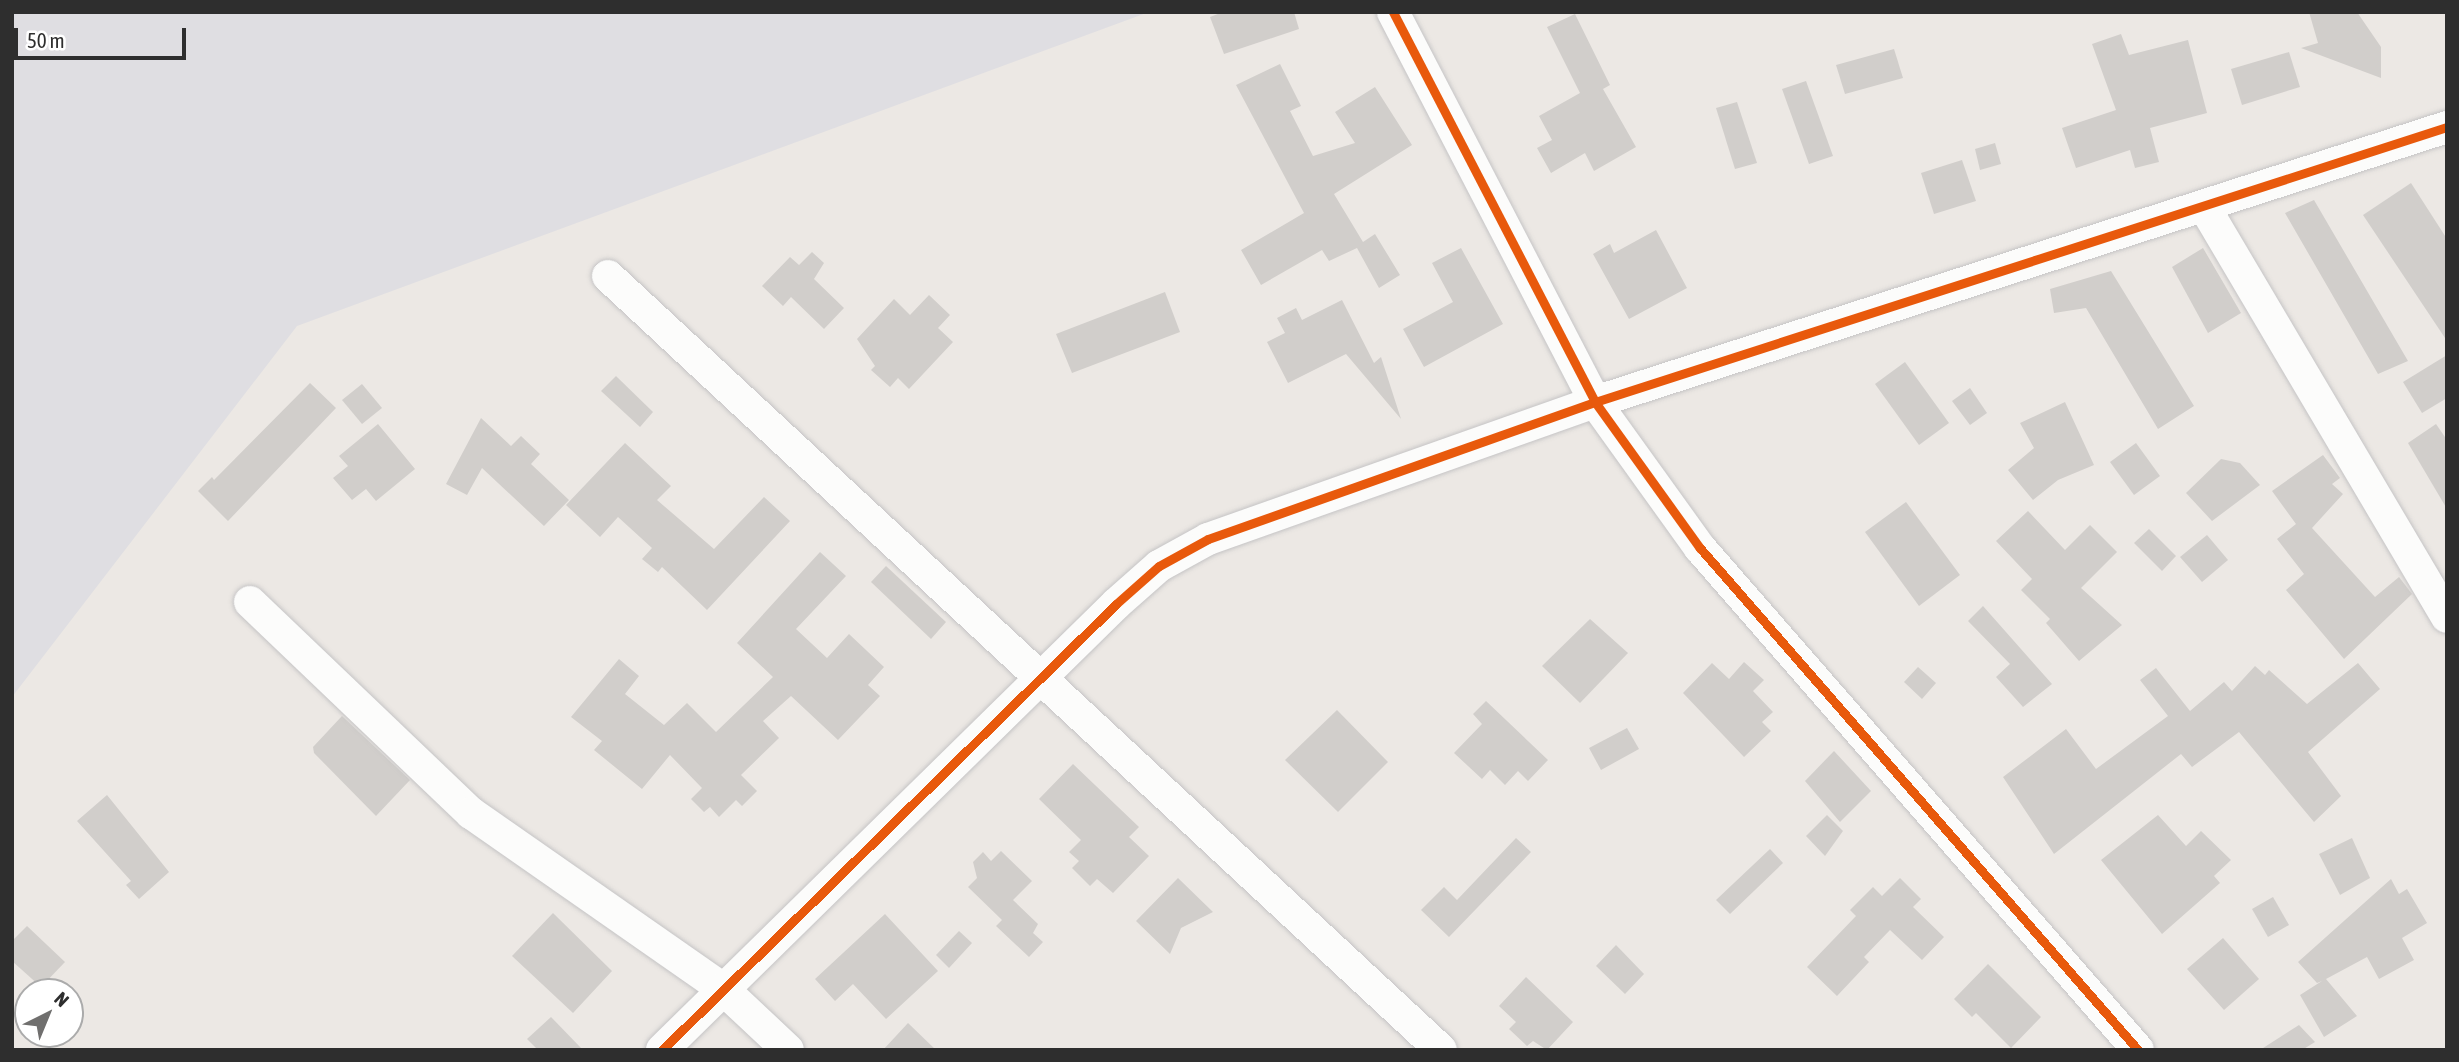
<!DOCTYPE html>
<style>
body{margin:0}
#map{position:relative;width:2459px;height:1062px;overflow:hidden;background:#ece8e4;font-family:"Asap Condensed",sans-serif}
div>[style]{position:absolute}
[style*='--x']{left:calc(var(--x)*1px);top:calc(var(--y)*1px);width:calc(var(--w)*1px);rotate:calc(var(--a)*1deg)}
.airport>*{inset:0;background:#dfdee2}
.building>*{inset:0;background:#d1cecb}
.roads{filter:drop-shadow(0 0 2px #c5c4c5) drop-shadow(0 0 2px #c5c4c5)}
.minor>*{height:32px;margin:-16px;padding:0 16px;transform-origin:16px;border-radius:16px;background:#fcfcfb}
.cycleway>*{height:9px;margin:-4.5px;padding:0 4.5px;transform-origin:4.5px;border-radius:4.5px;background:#e8590c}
span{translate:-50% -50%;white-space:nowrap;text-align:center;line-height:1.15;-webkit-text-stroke:5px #fff;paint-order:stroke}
.frame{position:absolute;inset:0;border:14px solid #2e2e2e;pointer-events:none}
.north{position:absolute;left:14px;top:978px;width:70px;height:70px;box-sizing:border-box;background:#fff;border:2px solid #ababab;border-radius:50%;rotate:43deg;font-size:19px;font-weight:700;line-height:28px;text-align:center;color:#2e2e2e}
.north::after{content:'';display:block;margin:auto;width:24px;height:32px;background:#706f6e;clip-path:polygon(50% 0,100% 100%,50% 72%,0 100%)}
.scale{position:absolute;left:14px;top:28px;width:172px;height:32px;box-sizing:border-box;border:4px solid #2e2e2e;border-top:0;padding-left:9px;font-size:21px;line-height:24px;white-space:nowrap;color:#2e2e2e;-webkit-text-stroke:5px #fff;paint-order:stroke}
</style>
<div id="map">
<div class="airport">
<div style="clip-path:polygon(12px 12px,1149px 12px,297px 326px,12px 697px)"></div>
</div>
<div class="building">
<div style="clip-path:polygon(1223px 12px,1294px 12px,1299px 29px,1224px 54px,1210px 17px)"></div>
<div style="clip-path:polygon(2309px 12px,2357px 12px,2381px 47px,2381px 78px,2301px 48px,2318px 43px)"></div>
<div style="clip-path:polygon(1575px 14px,1610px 85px,1603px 89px,1636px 147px,1594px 171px,1585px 153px,1551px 173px,1537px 148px,1552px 140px,1539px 116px,1580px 93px,1547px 27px)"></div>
<div style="clip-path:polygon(2121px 34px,2129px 55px,2188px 40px,2207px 113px,2150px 128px,2159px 162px,2135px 168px,2130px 150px,2076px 168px,2062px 128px,2116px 110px,2092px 44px)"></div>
<div style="clip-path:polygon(1894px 49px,1903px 78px,1845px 94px,1836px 65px)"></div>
<div style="clip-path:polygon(2289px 52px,2300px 87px,2242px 105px,2231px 69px)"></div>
<div style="clip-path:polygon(1280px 64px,1301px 106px,1290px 111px,1313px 156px,1355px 143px,1335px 112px,1375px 87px,1412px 145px,1334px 194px,1363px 242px,1375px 234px,1400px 275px,1379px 288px,1357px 248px,1329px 261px,1322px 250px,1261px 285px,1241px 250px,1304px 213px,1236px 85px)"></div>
<div style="clip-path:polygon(1806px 81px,1833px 156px,1809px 164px,1782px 89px)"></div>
<div style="clip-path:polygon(1737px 102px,1757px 163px,1735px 169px,1716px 108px)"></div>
<div style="clip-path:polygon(1995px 143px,2001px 164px,1980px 170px,1975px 149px)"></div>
<div style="clip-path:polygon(1962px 160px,1976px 201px,1934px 214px,1921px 173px)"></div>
<div style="clip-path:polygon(2411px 183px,2447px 239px,2447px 341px,2363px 215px)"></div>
<div style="clip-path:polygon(2314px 200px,2335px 236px,2408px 361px,2378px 374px,2285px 213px)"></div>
<div style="clip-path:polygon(1656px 230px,1687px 288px,1629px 319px,1593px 254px,1610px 244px,1614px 253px)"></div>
<div style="clip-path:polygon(1461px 248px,1503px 324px,1424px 367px,1403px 329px,1453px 302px,1432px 263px)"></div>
<div style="clip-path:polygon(2203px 248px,2241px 313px,2208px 333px,2172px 267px)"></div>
<div style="clip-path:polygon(812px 252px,824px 263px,814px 279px,844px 308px,824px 329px,791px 297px,783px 306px,762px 286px,790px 257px,799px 265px)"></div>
<div style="clip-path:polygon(2111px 271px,2194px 406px,2158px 429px,2086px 308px,2054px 313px,2050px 289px)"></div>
<div style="clip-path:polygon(1165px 292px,1180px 332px,1072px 373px,1056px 334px)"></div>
<div style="clip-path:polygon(929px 295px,950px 315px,938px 328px,953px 342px,909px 389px,898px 378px,890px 387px,871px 370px,875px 366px,857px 339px,894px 299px,910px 315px)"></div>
<div style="clip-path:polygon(1342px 300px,1374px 363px,1381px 357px,1401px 419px,1346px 354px,1288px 383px,1267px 342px,1285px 333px,1277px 318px,1296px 308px,1302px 320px)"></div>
<div style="clip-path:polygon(2447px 355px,2447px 398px,2422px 413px,2403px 382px)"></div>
<div style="clip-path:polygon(1905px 362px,1949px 423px,1919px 445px,1875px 384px)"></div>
<div style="clip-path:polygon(616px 376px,653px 412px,640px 427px,601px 391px)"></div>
<div style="clip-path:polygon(310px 383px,336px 408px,228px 521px,198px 491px,212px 477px,214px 480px)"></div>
<div style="clip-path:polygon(362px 384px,382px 408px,362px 424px,342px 400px)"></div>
<div style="clip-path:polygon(1970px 388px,1987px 413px,1970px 425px,1952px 401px)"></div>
<div style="clip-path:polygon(2065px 402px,2094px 465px,2058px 480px,2033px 500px,2008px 470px,2034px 448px,2020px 423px)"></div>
<div style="clip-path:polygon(481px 418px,511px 446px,521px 436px,540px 454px,531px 464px,569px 500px,544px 526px,482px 468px,467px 495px,446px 484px)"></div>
<div style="clip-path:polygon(378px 424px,415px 469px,376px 501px,366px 489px,352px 500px,333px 478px,348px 466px,339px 456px)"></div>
<div style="clip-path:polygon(2436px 424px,2447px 440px,2447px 509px,2408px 443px)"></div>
<div style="clip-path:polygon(625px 443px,671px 486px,657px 500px,714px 549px,764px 497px,790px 521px,707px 610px,662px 567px,658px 572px,642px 559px,652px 548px,618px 517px,600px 537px,566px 505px)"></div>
<div style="clip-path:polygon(2136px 443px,2160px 476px,2134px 495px,2110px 462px)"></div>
<div style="clip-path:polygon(2323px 455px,2340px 478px,2332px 484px,2343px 494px,2312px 528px,2375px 597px,2399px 577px,2412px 594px,2344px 659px,2286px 590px,2304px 574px,2277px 539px,2296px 524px,2272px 491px)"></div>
<div style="clip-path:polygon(2221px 459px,2240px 463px,2260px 485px,2212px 521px,2186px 493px)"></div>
<div style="clip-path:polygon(1906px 502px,1960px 575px,1919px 606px,1865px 532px)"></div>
<div style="clip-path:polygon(2028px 511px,2065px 550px,2090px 525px,2117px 552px,2081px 588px,2122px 625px,2079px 661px,2046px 623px,2050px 619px,2021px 590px,2032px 579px,1996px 541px)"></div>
<div style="clip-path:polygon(2149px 529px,2176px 556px,2162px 571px,2134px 543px)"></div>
<div style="clip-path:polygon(2207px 535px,2228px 560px,2202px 582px,2180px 557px)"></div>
<div style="clip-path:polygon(820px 552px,846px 576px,796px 629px,827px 658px,849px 634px,884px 667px,868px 685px,880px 696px,838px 740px,791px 696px,763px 721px,779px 738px,741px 775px,757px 791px,742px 806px,736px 800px,719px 817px,710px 807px,704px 812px,691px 799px,702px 788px,670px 755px,642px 789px,594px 750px,602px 741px,571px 717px,619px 659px,639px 676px,625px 694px,664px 725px,687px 703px,716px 732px,773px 677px,737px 643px)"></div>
<div style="clip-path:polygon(886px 566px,946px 622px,931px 639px,871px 582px)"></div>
<div style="clip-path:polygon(1983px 606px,2052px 684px,2023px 707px,1996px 677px,2010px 664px,1968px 621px)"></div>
<div style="clip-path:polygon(1590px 619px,1628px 653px,1580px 703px,1542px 666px)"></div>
<div style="clip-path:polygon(1744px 662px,1764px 680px,1753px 691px,1773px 712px,1762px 722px,1771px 731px,1744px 757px,1683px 693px,1712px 663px,1729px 679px)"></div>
<div style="clip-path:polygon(2358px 663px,2380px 689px,2308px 752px,2341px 796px,2314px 822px,2239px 732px,2192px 767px,2181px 754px,2054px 854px,2003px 777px,2066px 729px,2096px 769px,2168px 716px,2140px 680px,2156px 668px,2190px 711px,2224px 682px,2232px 691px,2255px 666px,2265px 675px,2269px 670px,2307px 704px)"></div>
<div style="clip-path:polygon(1918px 667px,1936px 683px,1922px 699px,1904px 682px)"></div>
<div style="clip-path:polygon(1486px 701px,1548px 760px,1528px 781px,1518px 771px,1505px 785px,1490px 770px,1482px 779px,1454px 753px,1482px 724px,1473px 714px)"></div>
<div style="clip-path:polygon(1337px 710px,1388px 762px,1338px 812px,1285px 760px)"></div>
<div style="clip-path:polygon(342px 716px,410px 780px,376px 816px,314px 753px,313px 747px)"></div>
<div style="clip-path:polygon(1627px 728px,1639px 749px,1601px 770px,1589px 748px)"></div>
<div style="clip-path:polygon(1834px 751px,1871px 791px,1840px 822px,1805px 781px)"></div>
<div style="clip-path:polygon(1073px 764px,1139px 827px,1129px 837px,1149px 856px,1113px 893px,1097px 879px,1090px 886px,1072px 868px,1079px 861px,1069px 852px,1081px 840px,1039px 799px)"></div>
<div style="clip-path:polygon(107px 795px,169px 872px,139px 899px,126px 885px,131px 881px,77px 821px)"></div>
<div style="clip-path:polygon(1827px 815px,1843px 831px,1825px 856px,1806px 836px)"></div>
<div style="clip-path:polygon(2158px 815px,2186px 846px,2201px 831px,2231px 860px,2214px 876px,2220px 883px,2162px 934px,2101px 860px)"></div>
<div style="clip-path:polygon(1516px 838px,1531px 852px,1449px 937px,1421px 910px,1444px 887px,1457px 900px)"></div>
<div style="clip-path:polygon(2352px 838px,2370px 878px,2340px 895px,2319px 854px)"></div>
<div style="clip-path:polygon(1770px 849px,1783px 863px,1730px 914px,1716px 900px)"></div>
<div style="clip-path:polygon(1001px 851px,1032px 881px,1013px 900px,1038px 924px,1033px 933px,1043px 942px,1029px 957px,996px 926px,1002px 920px,968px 887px,977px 878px,973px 862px,983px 852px,991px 861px)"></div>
<div style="clip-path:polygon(1178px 878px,1213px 912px,1181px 928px,1170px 954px,1136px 921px)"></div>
<div style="clip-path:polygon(1900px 878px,1921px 899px,1913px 907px,1944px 937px,1922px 960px,1890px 930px,1864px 957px,1869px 962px,1837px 996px,1807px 967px,1856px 916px,1850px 910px,1873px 887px,1882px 896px)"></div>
<div style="clip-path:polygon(2391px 879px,2399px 894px,2407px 889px,2427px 923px,2402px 938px,2414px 960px,2379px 979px,2367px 957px,2326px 979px,2357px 1016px,2324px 1037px,2300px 995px,2322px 981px,2317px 983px,2298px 962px)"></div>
<div style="clip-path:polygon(2273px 897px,2289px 925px,2268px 937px,2252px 909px)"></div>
<div style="clip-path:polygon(553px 913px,612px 971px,573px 1013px,512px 956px)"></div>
<div style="clip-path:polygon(885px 914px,938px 971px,886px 1019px,853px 984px,835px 1001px,815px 979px)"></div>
<div style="clip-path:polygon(27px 926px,65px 962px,41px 987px,12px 961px,12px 941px)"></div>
<div style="clip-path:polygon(959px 931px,972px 943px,949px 968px,936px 955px)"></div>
<div style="clip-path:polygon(2223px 938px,2259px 979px,2224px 1010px,2187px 969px)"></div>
<div style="clip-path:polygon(1616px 945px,1644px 974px,1625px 994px,1596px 966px)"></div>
<div style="clip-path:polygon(1988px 964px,2041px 1017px,2011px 1048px,1976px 1013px,1972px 1017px,1954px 999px)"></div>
<div style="clip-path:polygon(1526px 977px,1573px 1022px,1547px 1050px,1533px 1041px,1527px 1046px,1509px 1029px,1516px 1022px,1499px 1006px)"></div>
<div style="clip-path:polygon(551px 1017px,583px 1050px,538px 1050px,527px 1039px)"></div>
<div style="clip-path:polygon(908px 1023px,936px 1050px,883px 1050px)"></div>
<div style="clip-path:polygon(2299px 1025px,2315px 1042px,2302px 1050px,2260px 1050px)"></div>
</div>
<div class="roads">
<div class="minor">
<div style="--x:1393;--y:12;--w:439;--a:62.6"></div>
<div style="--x:1595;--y:402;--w:180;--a:54.3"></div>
<div style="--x:1700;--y:548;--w:666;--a:48.89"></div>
<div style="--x:2205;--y:208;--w:475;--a:59.4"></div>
<div style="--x:608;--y:276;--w:1137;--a:42.9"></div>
<div style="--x:250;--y:602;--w:306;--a:43.7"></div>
<div style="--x:471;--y:813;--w:307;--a:34.9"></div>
<div style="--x:723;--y:989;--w:89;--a:43.2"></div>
<div style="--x:662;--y:1050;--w:636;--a:-44.49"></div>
<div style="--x:1116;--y:604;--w:57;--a:-41.5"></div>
<div style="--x:1159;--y:566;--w:56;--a:-28.9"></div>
<div style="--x:1208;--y:539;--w:411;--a:-19.5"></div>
<div style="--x:1595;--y:402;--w:895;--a:-17.89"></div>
</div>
</div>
<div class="cycleway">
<div style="--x:1393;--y:12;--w:439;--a:62.6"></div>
<div style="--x:1595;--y:402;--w:180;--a:54.3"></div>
<div style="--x:1700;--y:548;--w:666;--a:48.89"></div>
<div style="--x:662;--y:1050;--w:636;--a:-44.49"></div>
<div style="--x:1116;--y:604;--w:57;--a:-41.5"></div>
<div style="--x:1159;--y:566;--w:56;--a:-28.9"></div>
<div style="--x:1208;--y:539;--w:411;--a:-19.5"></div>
<div style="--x:1595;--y:402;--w:895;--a:-17.89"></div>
</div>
<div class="frame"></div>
<div class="north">N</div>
<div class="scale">50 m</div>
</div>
